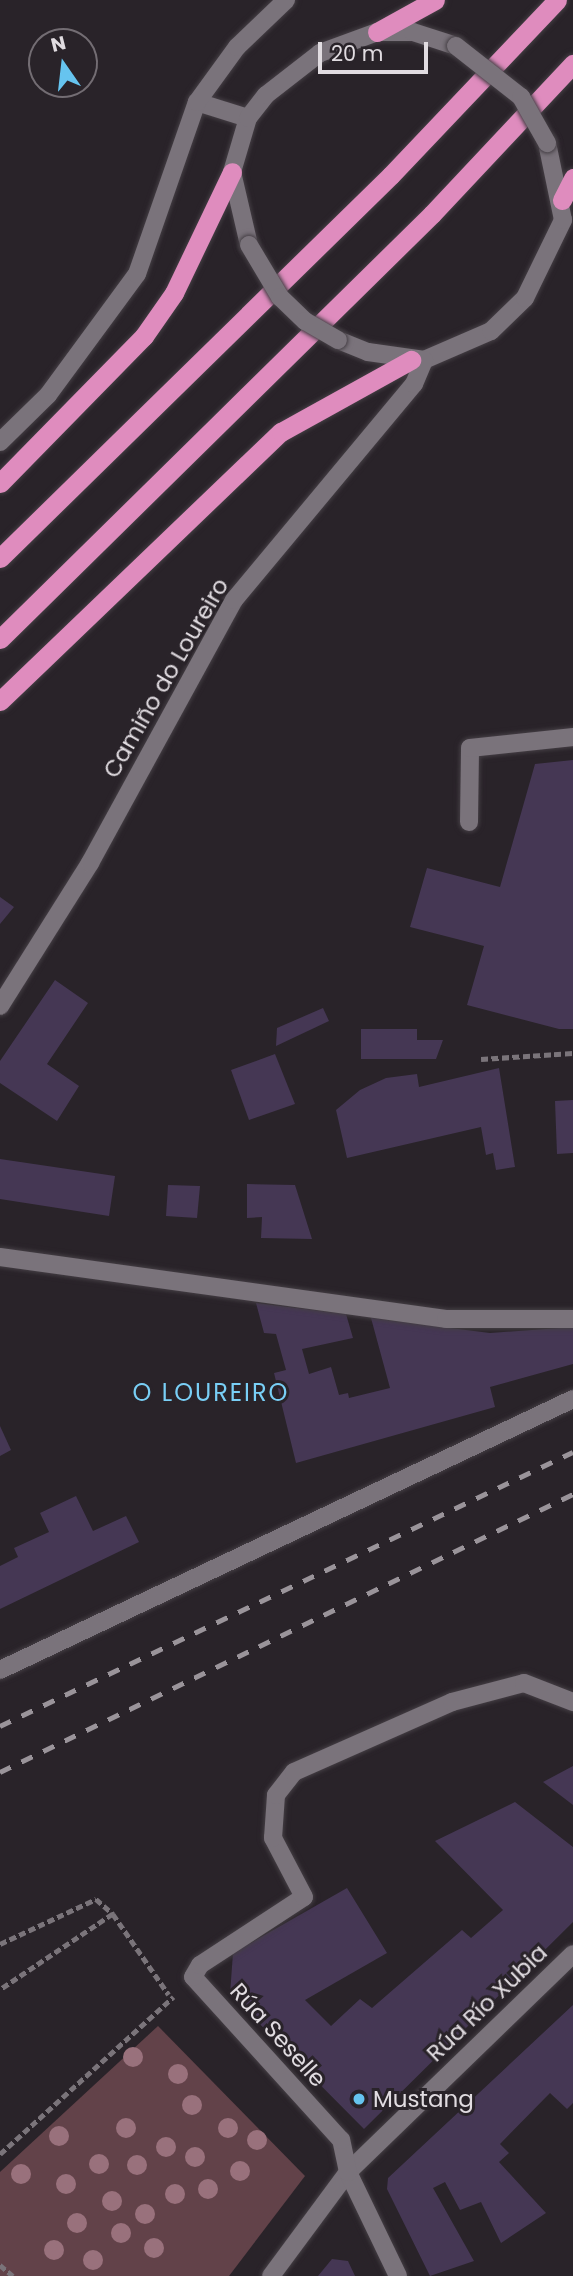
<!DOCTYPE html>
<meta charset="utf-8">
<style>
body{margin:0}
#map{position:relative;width:573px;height:2276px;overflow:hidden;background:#292329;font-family:Poppins,sans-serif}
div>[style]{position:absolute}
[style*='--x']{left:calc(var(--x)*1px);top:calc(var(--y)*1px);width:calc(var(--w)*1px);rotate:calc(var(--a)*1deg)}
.green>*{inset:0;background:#624249}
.building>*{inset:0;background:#453754}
.path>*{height:4.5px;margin-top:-2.25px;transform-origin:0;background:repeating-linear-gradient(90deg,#7a747a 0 7px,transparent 0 10.5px)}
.roads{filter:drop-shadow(0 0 2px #443e44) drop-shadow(0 0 2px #443e44)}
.service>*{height:18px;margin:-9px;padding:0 9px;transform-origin:9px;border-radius:9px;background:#7a737b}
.minor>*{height:18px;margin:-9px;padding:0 9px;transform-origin:9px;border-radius:9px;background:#7a737b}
.trunk>*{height:19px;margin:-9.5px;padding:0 9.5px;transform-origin:9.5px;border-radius:9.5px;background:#df8cbe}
.rail>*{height:5px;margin-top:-2.5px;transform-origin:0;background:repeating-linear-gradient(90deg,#9a949a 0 12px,transparent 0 24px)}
.bridges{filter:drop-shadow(0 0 2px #443e44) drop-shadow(0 0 2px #443e44)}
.minor-bridge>*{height:18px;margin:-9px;padding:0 9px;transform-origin:9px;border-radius:9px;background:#7a737b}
.trees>*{width:20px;height:20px;margin:-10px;border-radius:50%;background:#99717c}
.dots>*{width:19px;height:19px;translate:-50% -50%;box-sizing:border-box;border:4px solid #292329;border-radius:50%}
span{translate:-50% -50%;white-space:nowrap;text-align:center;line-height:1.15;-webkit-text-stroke:6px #292329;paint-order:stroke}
.street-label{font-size:23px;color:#e1dce1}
.poi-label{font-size:23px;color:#e1dce1}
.left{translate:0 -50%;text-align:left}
.neighbourhood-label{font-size:24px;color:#79cff6;letter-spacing:2px}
.north{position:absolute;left:28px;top:28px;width:70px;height:70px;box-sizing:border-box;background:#292329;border:2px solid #736d73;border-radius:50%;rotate:346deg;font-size:19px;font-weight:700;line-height:28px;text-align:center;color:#e1dce1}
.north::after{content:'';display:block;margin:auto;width:24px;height:32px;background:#66c4ef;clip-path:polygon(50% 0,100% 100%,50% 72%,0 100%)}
.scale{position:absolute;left:318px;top:42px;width:110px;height:32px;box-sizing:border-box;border:4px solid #e1dce1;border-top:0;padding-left:9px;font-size:21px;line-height:24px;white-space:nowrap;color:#e1dce1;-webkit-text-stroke:5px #292329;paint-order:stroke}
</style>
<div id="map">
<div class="green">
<div style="clip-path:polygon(158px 2026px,305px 2176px,229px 2276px,0 2276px,0 2172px)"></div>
</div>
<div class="building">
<div style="clip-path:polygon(573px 760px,573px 1029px,559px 1029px,467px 1005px,484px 946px,410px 927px,427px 868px,500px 887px,535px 764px)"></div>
<div style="clip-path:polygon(0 897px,14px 907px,0 924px)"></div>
<div style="clip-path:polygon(55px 980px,88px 1003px,47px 1064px,79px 1086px,57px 1121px,0 1083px,0 1061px)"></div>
<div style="clip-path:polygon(323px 1008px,329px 1021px,276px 1046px,277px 1028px)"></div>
<div style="clip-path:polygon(361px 1029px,417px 1029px,417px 1040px,443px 1040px,436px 1059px,361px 1059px)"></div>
<div style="clip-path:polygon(275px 1054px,295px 1104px,249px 1120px,231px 1070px)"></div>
<div style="clip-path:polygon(499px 1068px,515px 1167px,496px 1170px,493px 1153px,486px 1155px,481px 1127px,347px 1158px,336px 1110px,360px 1090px,386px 1078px,417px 1074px,419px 1087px)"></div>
<div style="clip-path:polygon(573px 1100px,573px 1153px,557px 1154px,555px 1101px)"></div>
<div style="clip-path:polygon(0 1159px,115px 1176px,109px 1216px,0 1199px)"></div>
<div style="clip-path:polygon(247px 1184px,295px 1185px,312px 1239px,261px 1238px,262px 1217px,247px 1218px)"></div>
<div style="clip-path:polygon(168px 1185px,200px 1186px,197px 1218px,166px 1216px)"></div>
<div style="clip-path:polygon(256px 1303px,346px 1314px,353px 1338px,302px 1349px,309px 1374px,331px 1367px,339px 1395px,348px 1393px,349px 1398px,390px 1388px,371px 1318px,490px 1333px,573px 1327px,573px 1364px,490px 1387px,495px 1407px,296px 1463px,274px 1373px,286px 1370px,276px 1334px,264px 1333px)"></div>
<div style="clip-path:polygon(0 1426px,11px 1450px,0 1456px)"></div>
<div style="clip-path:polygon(76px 1496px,93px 1531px,126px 1516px,139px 1542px,0 1609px,0 1566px,18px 1557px,14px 1548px,49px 1532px,40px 1513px)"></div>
<div style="clip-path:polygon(573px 1766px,573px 1805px,543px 1782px)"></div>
<div style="clip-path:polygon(515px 1802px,573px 1847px,573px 1922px,364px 2129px,230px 1994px,233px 1953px,347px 1888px,387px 1953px,305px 2000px,331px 2026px,360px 1999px,372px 2008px,462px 1930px,471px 1938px,503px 1910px,435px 1841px)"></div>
<div style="clip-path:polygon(573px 2005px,573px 2103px,567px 2109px,550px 2093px,500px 2144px,509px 2153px,499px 2162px,546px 2213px,501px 2243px,481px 2202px,460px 2210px,445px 2182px,433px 2188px,474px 2261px,430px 2276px,387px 2189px,388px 2178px)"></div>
<div style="clip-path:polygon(332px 2259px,348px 2261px,355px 2276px,318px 2276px)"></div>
</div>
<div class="path">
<div style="--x:481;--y:1059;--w:92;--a:-3.7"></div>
<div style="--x:113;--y:1914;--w:98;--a:55.3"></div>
<div style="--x:0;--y:1944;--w:106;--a:-25.1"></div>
<div style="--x:96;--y:1899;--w:23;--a:41"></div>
<div style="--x:113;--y:1914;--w:136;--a:146.1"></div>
<div style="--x:0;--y:2154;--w:234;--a:-42.2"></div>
<div style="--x:0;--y:2265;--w:17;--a:40"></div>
</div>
<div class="roads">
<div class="service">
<div style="--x:197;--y:102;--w:53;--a:17.4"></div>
<div style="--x:0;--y:442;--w:67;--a:-44.4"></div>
<div style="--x:48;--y:395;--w:150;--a:-53.7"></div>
<div style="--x:137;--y:274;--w:182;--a:-70.8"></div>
<div style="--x:197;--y:102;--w:68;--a:-54"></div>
<div style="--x:237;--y:47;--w:68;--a:-43.8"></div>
<div style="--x:469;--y:822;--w:74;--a:-89.2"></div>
<div style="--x:470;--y:748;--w:104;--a:-6.1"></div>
</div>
<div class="minor">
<div style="--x:249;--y:245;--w:75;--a:-103.1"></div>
<div style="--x:232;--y:172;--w:56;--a:-73.5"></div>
<div style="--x:248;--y:118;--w:29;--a:-52"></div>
<div style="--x:266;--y:95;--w:68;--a:-37.9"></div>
<div style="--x:320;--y:53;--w:61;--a:-20.2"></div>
<div style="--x:377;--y:32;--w:36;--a:0"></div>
<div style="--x:413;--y:32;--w:45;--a:18"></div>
<div style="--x:338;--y:340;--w:32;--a:22"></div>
<div style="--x:368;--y:352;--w:57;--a:8.1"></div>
<div style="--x:424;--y:360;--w:73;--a:-23.4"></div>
<div style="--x:491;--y:331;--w:47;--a:-44.1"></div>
<div style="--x:525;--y:298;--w:87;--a:-64"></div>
<div style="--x:563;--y:220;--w:79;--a:-101.7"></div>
<div style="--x:0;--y:1006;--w:169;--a:-57.8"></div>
<div style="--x:90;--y:863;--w:300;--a:-61.3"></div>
<div style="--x:234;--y:600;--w:281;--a:-50.2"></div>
<div style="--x:414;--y:384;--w:26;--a:-67"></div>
<div style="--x:0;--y:1257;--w:450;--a:7.9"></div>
<div style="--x:446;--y:1319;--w:127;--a:0"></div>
<div style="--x:0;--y:1670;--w:634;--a:-25.31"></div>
<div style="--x:271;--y:2276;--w:129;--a:-53.5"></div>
<div style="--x:348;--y:2172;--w:313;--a:-44.1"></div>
<div style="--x:398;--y:2276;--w:115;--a:-115.7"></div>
<div style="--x:348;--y:2172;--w:33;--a:-102"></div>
<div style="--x:341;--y:2140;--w:220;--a:-132.2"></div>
<div style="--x:193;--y:1977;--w:14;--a:-60"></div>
<div style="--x:200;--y:1965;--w:124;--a:-33.2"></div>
<div style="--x:304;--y:1897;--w:67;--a:-117.7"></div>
<div style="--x:273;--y:1838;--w:43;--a:-86"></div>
<div style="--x:276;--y:1795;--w:29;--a:-52"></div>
<div style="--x:294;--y:1772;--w:173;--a:-23.9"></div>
<div style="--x:452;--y:1702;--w:74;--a:-14.8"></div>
<div style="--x:524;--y:1683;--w:53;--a:21.2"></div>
</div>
<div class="trunk">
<div style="--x:377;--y:32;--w:66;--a:-28.9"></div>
<div style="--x:562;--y:200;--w:25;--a:-63"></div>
<div style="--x:0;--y:483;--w:206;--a:-45.6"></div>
<div style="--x:144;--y:336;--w:52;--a:-55.1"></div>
<div style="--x:174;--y:293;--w:134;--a:-64.4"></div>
<div style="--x:0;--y:558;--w:547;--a:-44.41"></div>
<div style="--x:391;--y:175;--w:241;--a:-46.5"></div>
<div style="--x:0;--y:639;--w:606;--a:-44.53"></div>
<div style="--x:432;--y:214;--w:206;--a:-46.8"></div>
<div style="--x:0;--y:701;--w:389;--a:-43.8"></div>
<div style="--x:281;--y:432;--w:149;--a:-29"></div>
</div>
</div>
<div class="rail">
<div style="--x:0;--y:1726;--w:635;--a:-25.56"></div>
<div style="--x:0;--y:1772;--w:637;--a:-25.88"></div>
</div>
<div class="bridges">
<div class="minor-bridge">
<div style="--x:456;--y:46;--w:83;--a:38.1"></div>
<div style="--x:521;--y:97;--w:53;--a:60.5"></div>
<div style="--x:249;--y:245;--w:61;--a:59.2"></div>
<div style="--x:280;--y:297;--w:35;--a:44"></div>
<div style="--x:305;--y:321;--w:38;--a:30"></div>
</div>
</div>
<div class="trees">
<div style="left:133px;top:2057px"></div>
<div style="left:178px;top:2074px"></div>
<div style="left:192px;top:2105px"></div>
<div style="left:126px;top:2128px"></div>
<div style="left:228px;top:2128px"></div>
<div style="left:59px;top:2136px"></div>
<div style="left:257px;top:2140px"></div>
<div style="left:166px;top:2147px"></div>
<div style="left:195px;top:2157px"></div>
<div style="left:99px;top:2164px"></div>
<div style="left:137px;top:2165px"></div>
<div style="left:240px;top:2171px"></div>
<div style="left:21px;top:2174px"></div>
<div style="left:66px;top:2184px"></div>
<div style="left:208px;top:2189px"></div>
<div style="left:175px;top:2194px"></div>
<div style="left:112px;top:2201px"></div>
<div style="left:145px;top:2214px"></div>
<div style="left:77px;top:2223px"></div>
<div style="left:121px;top:2233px"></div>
<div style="left:154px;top:2248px"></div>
<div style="left:54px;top:2250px"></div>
<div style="left:93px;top:2260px"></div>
</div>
<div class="dots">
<div style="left:359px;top:2099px;background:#66c4ef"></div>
</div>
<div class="street-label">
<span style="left:166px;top:678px;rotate:-60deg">Camiño do Loureiro</span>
<span style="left:487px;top:2003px;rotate:-44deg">Rúa Río Xubia</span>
<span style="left:278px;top:2035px;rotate:48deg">Rúa Seselle</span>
</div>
<div class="poi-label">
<span class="left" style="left:373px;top:2099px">Mustang</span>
</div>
<div class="neighbourhood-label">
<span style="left:211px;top:1393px">O LOUREIRO</span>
</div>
<div class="north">N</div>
<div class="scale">20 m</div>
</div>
